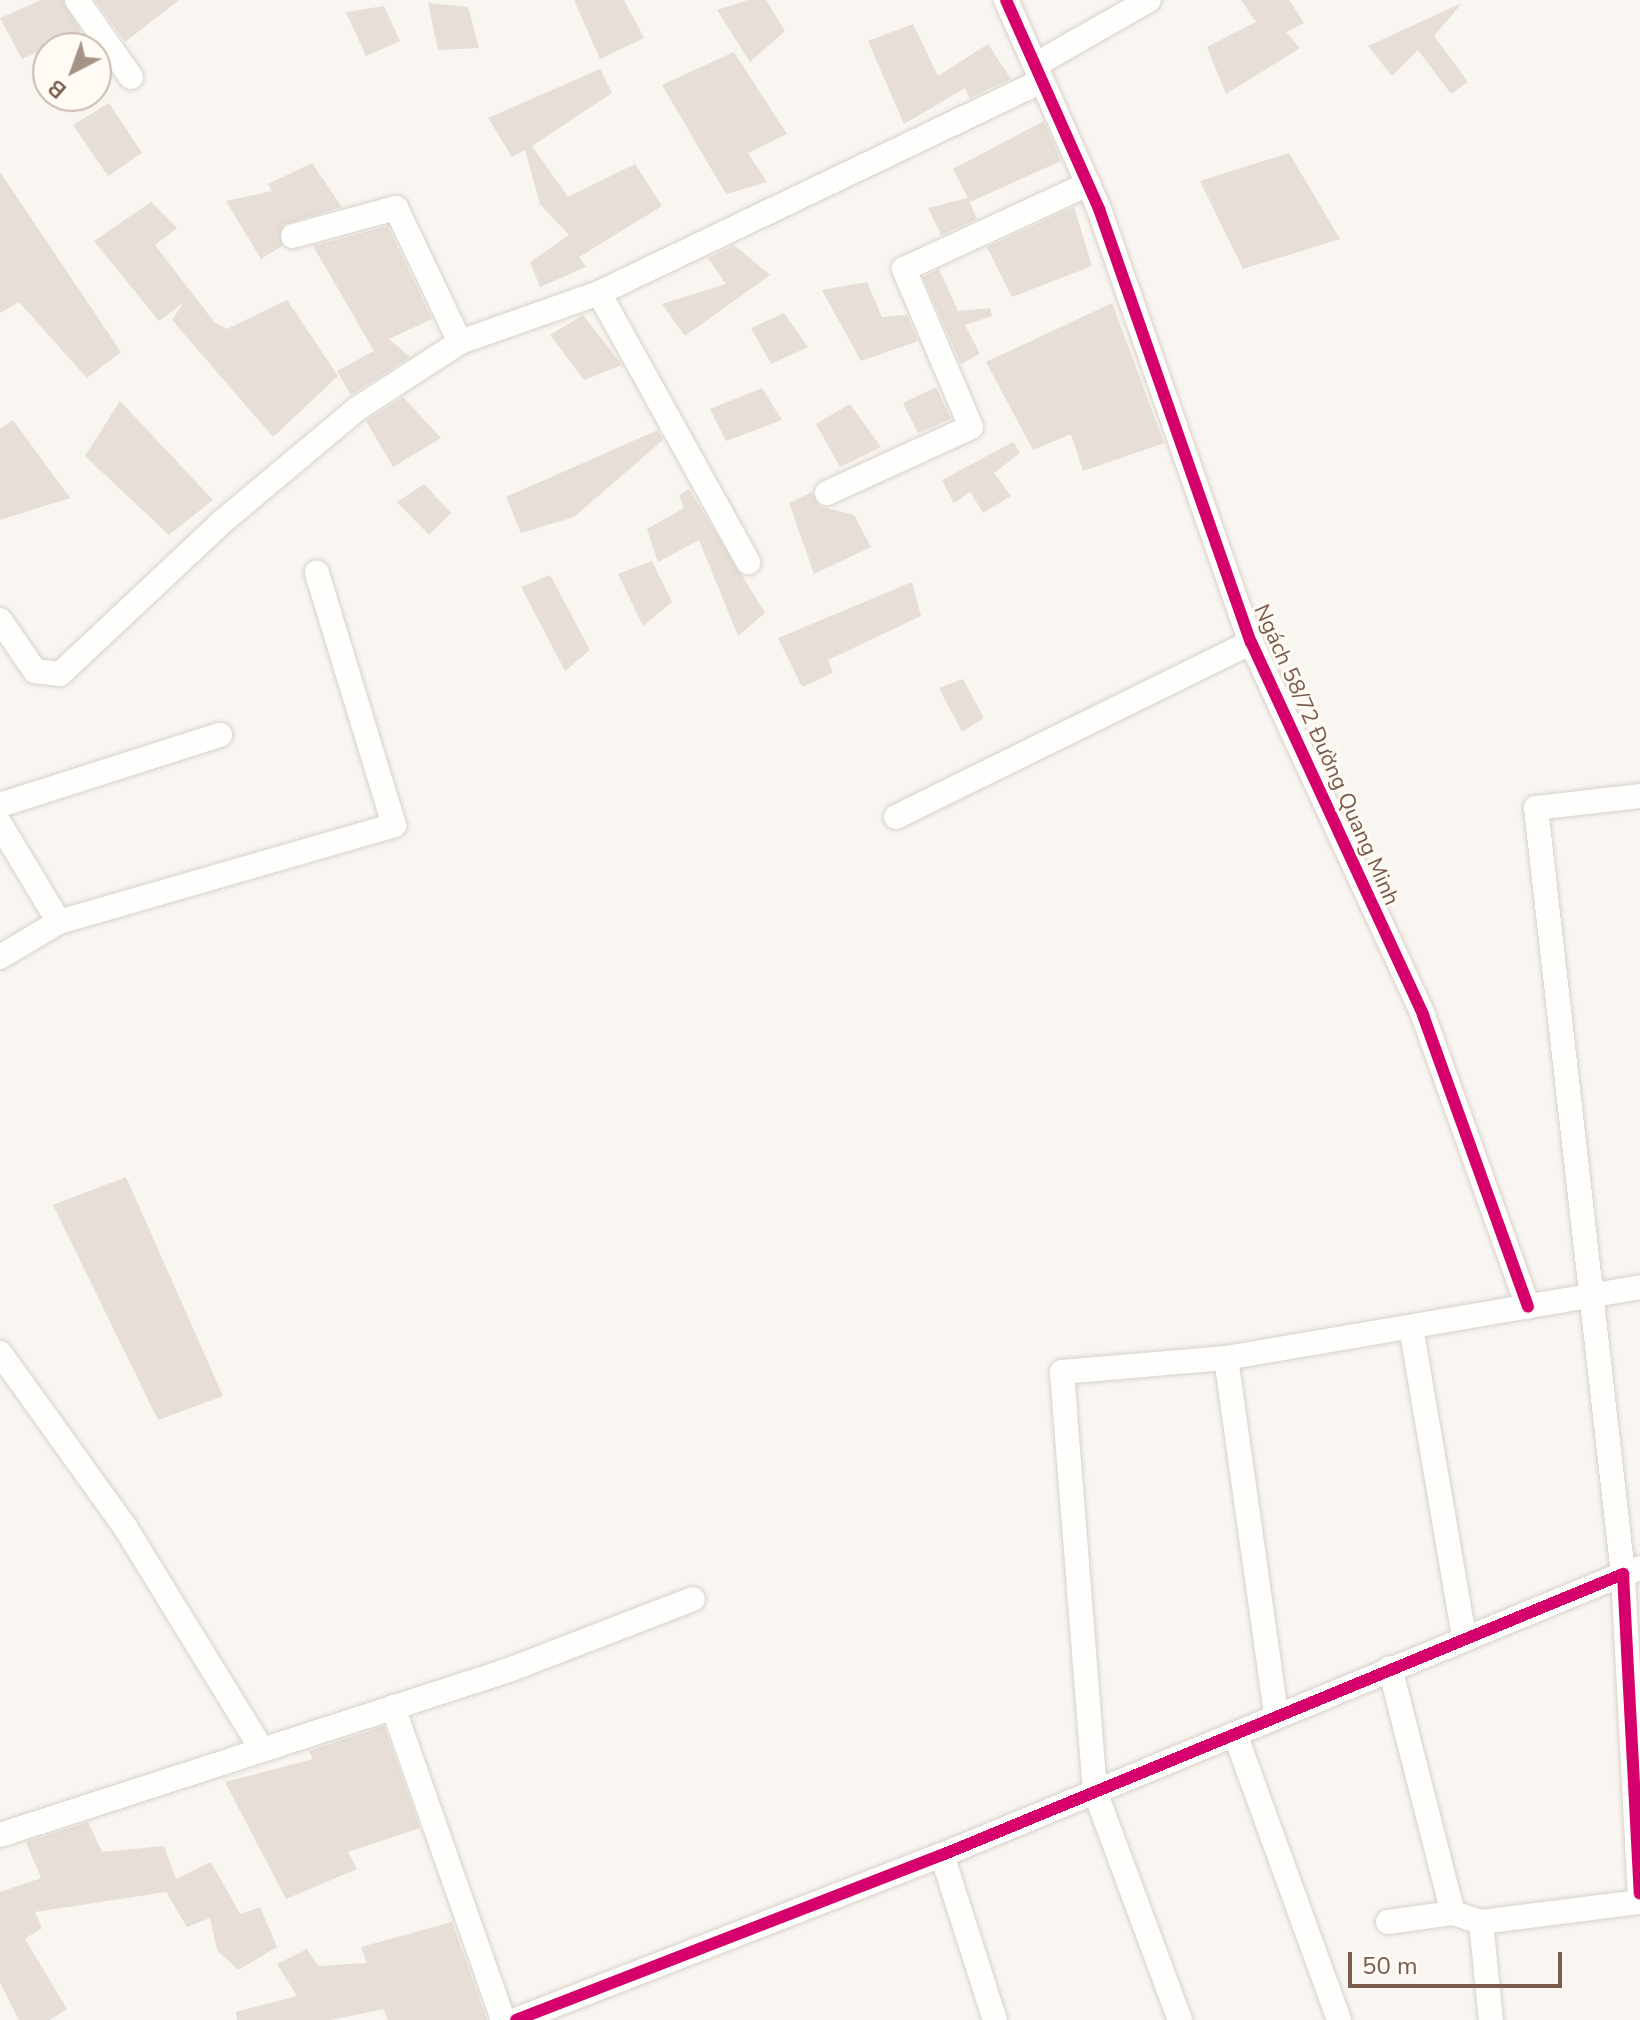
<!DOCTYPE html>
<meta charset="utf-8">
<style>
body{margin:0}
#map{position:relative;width:1640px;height:2020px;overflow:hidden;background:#f9f5f0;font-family:"Nunito Sans",sans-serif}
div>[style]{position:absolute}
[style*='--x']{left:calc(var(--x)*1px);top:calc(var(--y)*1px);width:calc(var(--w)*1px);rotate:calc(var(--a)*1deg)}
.building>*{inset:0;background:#e6ded7}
.roads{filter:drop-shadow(0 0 2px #d7d1cb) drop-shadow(0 0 2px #d7d1cb)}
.minor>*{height:24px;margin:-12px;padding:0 12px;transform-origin:12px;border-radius:12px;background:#fefefd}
.cycleway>*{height:12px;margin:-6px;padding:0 6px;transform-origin:6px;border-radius:6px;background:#d6006c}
span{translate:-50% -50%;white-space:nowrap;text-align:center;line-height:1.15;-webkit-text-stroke:6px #fffaf3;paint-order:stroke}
.street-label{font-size:22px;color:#7a5c4d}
.north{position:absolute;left:32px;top:32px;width:80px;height:80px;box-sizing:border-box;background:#fffaf3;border:2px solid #cabbb1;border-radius:50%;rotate:221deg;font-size:22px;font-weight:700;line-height:32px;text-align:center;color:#7a5c4d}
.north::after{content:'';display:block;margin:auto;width:28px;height:36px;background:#a69286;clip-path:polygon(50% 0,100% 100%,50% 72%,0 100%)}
.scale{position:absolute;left:1348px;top:1952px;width:214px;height:36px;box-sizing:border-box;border:4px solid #7a5c4d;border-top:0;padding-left:10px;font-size:24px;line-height:28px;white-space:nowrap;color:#7a5c4d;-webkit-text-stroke:6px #fffaf3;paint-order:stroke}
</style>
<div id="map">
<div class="building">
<div style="clip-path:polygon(41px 0,62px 0,81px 32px,22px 59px,0 18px)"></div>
<div style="clip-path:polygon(95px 0,179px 0,125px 42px)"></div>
<div style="clip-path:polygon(574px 0,624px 0,644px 38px,600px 59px)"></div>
<div style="clip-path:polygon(748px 0,766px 0,785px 31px,750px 62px,717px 10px)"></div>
<div style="clip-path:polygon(1241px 0,1289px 0,1304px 23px,1286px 32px,1300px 48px,1226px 94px,1207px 47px,1256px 22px)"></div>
<div style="clip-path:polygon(428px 3px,468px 7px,479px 48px,438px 50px)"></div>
<div style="clip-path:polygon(1462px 3px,1434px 36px,1468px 82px,1451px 94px,1418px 50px,1392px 76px,1368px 46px)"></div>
<div style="clip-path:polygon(384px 6px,400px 41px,366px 56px,346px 12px)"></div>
<div style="clip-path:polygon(913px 24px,938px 76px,988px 44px,1011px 79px,970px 98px,965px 88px,904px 124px,868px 41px)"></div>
<div style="clip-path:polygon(734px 52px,787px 134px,748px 153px,767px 182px,726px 194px,662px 85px)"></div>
<div style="clip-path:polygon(600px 69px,612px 93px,532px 146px,568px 197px,635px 164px,662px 206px,579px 257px,586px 267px,540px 287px,530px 262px,569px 235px,540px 204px,525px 150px,512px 157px,488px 118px)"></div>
<div style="clip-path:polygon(109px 103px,142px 153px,108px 176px,73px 125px)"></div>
<div style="clip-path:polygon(1044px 121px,1061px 161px,970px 202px,953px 169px)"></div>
<div style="clip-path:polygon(1289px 153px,1340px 239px,1243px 269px,1200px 181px)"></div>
<div style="clip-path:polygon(312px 163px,342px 207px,283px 225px,282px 246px,261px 259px,226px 201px,272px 191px,268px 184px)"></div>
<div style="clip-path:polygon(0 172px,121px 352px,87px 378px,19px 302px,0 313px)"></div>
<div style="clip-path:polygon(968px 198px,977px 219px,941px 235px,928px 208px)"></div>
<div style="clip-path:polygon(151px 202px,177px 228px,155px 245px,215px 323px,227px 329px,287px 300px,338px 376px,273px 437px,172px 320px,184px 302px,159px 321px,94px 241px)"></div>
<div style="clip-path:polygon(1074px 207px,1092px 266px,1012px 297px,987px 247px)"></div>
<div style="clip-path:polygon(388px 226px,432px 319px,389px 339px,410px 357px,351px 395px,337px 371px,374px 351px,313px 246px)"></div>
<div style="clip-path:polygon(734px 245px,770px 275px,685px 336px,662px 304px,726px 284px,708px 258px)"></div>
<div style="clip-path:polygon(939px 269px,958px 311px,990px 308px,992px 316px,965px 325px,980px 354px,961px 364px,923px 277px)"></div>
<div style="clip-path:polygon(867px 282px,882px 317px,907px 315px,918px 341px,861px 361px,822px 290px)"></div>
<div style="clip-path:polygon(1112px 303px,1164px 443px,1083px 471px,1071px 434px,1033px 450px,986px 362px)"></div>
<div style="clip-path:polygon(784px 313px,808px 347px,771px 364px,751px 328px)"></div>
<div style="clip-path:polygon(583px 315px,622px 365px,584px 380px,550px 335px)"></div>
<div style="clip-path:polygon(936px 387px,951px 419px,918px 433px,903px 403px)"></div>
<div style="clip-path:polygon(762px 388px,782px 420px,726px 441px,710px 409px)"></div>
<div style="clip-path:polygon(403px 397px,441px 438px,393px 467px,366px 421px)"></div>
<div style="clip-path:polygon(120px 401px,213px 500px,169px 535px,85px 456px)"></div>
<div style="clip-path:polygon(850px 404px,881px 447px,840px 467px,816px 424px)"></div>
<div style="clip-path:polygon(13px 420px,70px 498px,0 520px,0 429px)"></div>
<div style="clip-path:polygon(658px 430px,663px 440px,574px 517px,521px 533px,506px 497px)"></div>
<div style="clip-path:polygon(1013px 442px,1020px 453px,994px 473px,1011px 496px,983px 513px,970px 492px,954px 503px,942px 480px)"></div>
<div style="clip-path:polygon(424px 484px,451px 513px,429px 535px,397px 502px)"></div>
<div style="clip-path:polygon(689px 489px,765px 613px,738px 636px,699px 540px,658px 562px,647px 529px,684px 508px,679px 495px)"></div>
<div style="clip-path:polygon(812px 492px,819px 506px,854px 515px,871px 547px,814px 574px,789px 503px)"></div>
<div style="clip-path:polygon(652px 561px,672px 602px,643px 626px,618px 574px)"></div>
<div style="clip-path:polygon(550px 575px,590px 650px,565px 671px,521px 587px)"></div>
<div style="clip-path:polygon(912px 582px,921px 616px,828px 660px,833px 673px,802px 687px,778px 638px)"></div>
<div style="clip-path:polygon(963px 679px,984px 718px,962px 732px,939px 688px)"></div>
<div style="clip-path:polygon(126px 1177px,223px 1396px,158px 1420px,53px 1205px)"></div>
<div style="clip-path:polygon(384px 1726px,420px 1828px,348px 1852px,357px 1869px,286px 1899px,225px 1782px,313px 1759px,309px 1751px)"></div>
<div style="clip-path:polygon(88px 1822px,102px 1852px,164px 1846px,176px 1879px,211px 1862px,240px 1914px,260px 1907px,277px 1947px,238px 1970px,217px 1950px,210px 1918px,187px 1927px,166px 1892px,35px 1912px,42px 1928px,25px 1939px,67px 2009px,50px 2020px,19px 2020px,0 1982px,0 1892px,41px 1878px,26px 1842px)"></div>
<div style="clip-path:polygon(452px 1922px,487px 2020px,388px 2020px,383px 2009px,331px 2020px,237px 2020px,236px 2012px,297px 1996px,277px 1964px,307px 1949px,318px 1966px,367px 1963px,361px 1947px)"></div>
</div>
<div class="roads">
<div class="minor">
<div style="--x:77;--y:0;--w:94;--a:55"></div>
<div style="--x:1006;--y:0;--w:229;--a:66"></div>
<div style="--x:1099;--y:209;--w:459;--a:70.7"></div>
<div style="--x:1251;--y:642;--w:411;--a:65.2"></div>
<div style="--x:1423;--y:1015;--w:310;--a:70.2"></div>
<div style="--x:1035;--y:65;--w:131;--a:-29.7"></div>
<div style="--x:293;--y:236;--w:107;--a:-15.2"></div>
<div style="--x:396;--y:208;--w:148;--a:64.5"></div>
<div style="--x:599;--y:293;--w:308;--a:61"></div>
<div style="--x:827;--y:493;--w:158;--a:-24.6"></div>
<div style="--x:971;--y:427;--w:172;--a:-113"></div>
<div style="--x:904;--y:269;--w:203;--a:-24.8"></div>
<div style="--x:0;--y:620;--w:62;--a:55.5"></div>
<div style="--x:35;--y:671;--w:25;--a:7"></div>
<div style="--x:60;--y:674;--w:224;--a:-43.2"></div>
<div style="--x:223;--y:521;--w:175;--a:-39.9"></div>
<div style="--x:357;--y:409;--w:123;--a:-33"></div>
<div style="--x:460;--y:342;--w:147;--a:-19.4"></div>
<div style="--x:599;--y:293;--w:491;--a:-25.6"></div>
<div style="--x:1640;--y:796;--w:105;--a:173.4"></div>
<div style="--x:1536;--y:808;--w:771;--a:83.52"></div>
<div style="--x:1623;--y:1574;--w:18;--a:-19"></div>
<div style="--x:0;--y:805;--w:231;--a:-17.7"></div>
<div style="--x:896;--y:817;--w:396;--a:-26.2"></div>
<div style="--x:0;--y:824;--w:114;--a:59"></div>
<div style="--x:0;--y:957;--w:69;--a:-30.7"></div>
<div style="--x:59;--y:922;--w:349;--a:-16.1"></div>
<div style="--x:394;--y:825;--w:264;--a:-107"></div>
<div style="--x:1411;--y:1327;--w:315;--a:80.3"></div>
<div style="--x:0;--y:1353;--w:214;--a:54.3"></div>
<div style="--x:125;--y:1527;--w:259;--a:58.4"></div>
<div style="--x:1226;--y:1358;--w:360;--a:82"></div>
<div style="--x:1390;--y:1668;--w:253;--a:75.6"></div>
<div style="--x:393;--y:1707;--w:332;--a:70.6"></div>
<div style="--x:1235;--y:1734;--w:304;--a:70"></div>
<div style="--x:0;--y:1835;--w:535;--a:-17.96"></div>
<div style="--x:509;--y:1670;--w:197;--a:-21.1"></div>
<div style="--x:942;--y:1855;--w:173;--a:72.2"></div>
<div style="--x:1388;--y:1922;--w:66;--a:-7.9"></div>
<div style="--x:1453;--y:1913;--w:29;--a:18"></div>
<div style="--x:1481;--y:1922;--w:160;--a:-7.2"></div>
<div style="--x:1481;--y:1922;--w:99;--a:84.2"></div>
<div style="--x:516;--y:2020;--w:457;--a:-21.2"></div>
<div style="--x:942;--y:1855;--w:737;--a:-22.42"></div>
<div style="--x:1623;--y:1574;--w:320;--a:87"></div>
<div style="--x:1180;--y:2020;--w:243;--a:-110.4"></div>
<div style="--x:1095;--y:1792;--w:421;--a:-94.5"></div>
<div style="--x:1062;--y:1372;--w:165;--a:-4.9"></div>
<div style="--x:1226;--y:1358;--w:420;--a:-9.7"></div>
</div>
</div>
<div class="cycleway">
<div style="--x:1006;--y:0;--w:229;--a:66"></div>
<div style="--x:1099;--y:209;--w:459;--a:70.7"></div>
<div style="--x:1251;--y:642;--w:411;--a:65.2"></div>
<div style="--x:1423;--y:1015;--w:310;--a:70.2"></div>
<div style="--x:516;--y:2020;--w:457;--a:-21.2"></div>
<div style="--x:942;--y:1855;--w:737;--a:-22.42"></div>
<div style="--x:1623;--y:1574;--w:320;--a:87"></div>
</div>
<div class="street-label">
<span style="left:1326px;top:755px;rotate:66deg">Ngách 58/72 Đường Quang Minh</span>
</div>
<div class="north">B</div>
<div class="scale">50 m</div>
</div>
